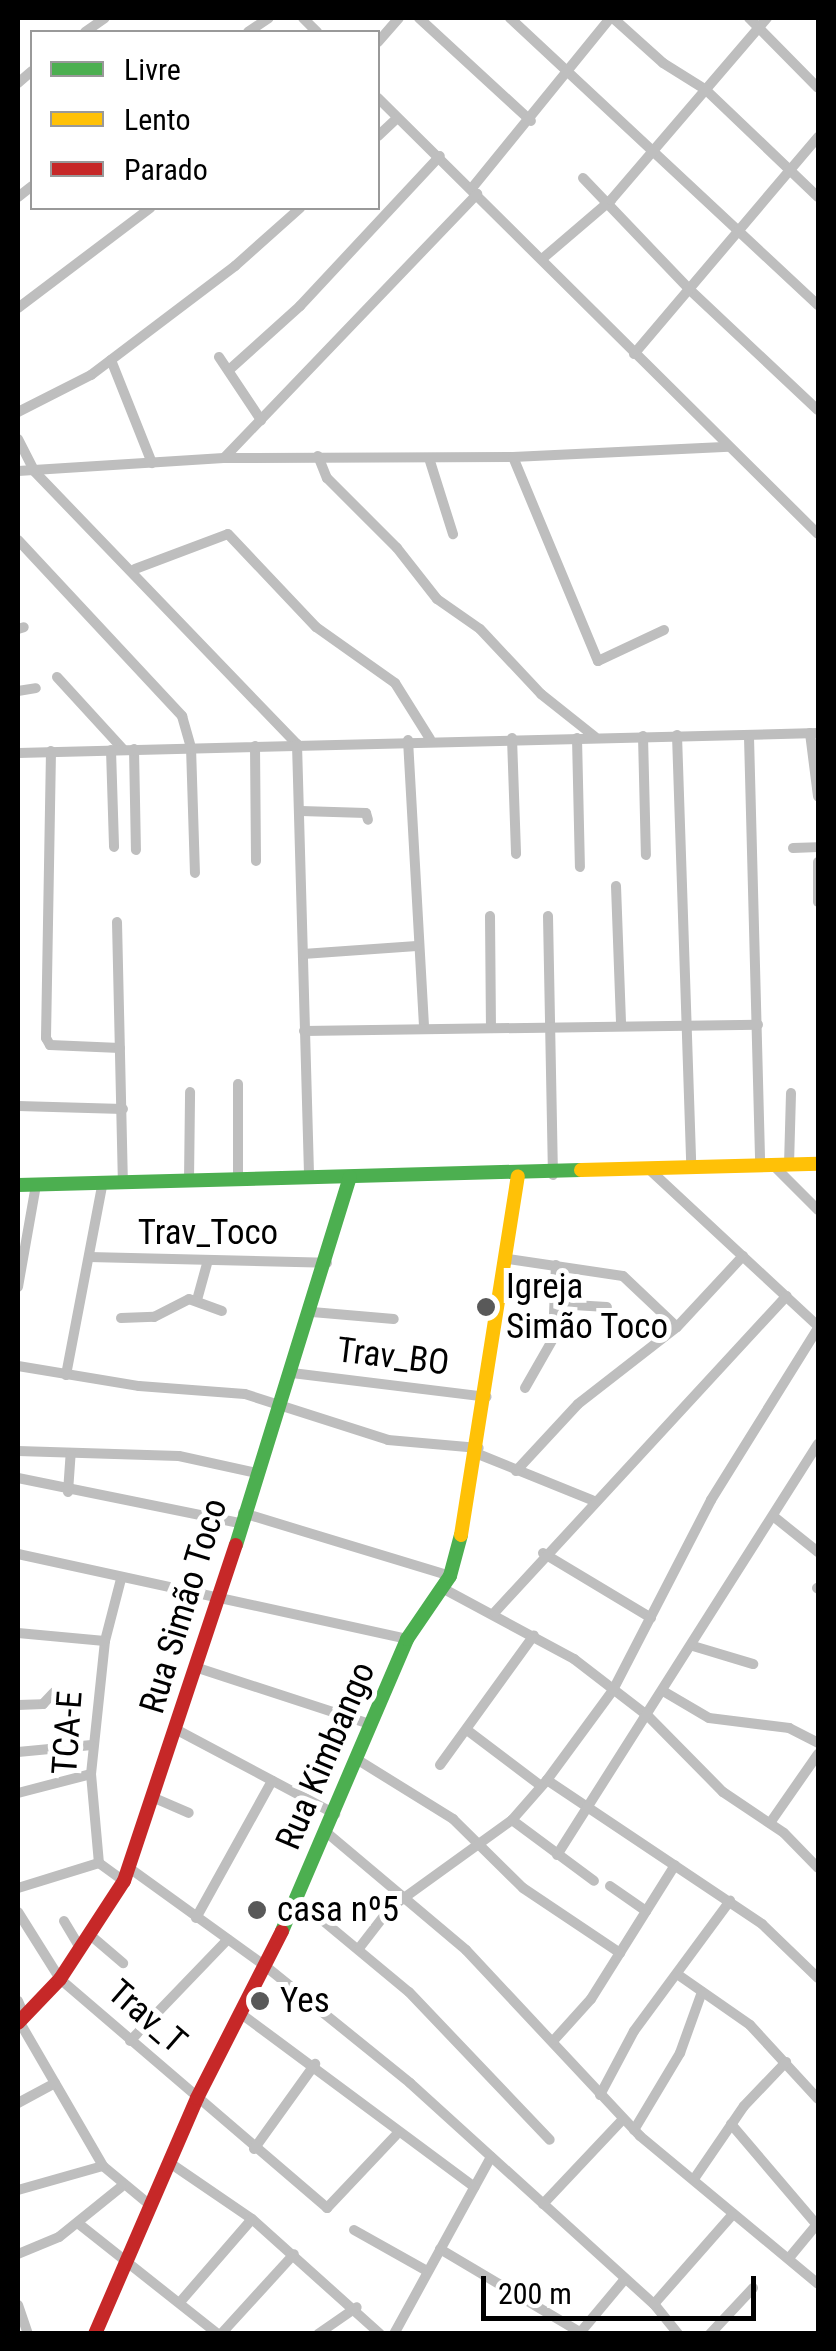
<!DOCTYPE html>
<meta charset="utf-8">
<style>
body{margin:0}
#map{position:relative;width:836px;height:2351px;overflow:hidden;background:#fff;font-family:"Roboto Condensed",sans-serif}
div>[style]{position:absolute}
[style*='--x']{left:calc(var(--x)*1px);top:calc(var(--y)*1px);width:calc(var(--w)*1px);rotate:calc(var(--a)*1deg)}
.street>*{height:10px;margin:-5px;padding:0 5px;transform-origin:5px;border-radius:5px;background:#bebebe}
.fast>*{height:14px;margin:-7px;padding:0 7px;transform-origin:7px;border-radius:7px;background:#4caf50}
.slow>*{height:14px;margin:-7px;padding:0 7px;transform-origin:7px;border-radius:7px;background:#ffc107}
.jam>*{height:14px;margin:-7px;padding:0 7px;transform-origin:7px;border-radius:7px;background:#c62828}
.dots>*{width:28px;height:28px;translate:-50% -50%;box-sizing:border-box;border:5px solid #fff;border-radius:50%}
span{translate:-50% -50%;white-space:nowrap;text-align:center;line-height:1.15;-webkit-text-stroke:10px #fff;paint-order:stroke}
.street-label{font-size:35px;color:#000}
.poi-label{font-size:35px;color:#000}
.left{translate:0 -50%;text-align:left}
.frame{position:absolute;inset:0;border:20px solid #000;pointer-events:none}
.legend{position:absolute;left:30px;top:30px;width:350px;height:180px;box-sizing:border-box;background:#fff;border:2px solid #999;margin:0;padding:12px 18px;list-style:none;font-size:30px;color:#000}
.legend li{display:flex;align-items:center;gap:20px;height:50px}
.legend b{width:50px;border:2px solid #999}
.scale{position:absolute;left:481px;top:2276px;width:275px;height:45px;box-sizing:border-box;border:5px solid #000;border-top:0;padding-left:12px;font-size:30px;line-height:35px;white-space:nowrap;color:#000;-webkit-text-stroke:8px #fff;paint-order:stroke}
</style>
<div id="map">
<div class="street">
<div style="--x:303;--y:18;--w:20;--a:45"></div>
<div style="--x:419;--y:18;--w:152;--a:42.6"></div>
<div style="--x:510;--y:18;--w:421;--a:43"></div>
<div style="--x:613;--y:18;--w:67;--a:42"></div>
<div style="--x:663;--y:63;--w:51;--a:32.1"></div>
<div style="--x:706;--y:90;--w:155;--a:43.7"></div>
<div style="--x:749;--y:18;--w:98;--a:45.4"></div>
<div style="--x:85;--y:32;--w:24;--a:-35"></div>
<div style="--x:248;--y:32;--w:25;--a:-34"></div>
<div style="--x:378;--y:42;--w:32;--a:-49"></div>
<div style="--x:18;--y:83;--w:18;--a:-41"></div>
<div style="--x:378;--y:98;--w:619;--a:44.74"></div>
<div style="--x:378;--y:136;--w:25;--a:-43"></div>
<div style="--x:583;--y:178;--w:155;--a:46.3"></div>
<div style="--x:690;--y:290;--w:175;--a:43.2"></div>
<div style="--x:472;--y:188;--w:219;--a:-50.9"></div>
<div style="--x:18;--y:197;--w:18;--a:-38"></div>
<div style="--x:542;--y:259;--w:91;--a:-40.5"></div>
<div style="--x:611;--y:200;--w:240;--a:-49.4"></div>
<div style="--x:18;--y:308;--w:166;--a:-37.1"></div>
<div style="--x:634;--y:354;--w:285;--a:-49.7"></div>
<div style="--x:219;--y:357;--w:76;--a:56.3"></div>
<div style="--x:111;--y:360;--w:111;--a:68.3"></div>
<div style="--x:229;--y:370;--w:96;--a:-42"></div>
<div style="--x:300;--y:306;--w:205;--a:-47"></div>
<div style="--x:18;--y:412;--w:82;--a:-26.9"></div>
<div style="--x:91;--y:375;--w:181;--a:-37.1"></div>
<div style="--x:235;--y:266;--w:87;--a:-41.7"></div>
<div style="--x:18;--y:439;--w:36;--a:63"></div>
<div style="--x:34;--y:471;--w:379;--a:46.1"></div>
<div style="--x:297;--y:744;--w:434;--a:88.4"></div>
<div style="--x:318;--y:456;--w:24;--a:68"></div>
<div style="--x:327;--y:478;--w:99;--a:45"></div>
<div style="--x:397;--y:548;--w:65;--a:51.9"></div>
<div style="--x:437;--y:599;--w:52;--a:34.9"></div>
<div style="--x:480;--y:629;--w:89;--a:46.8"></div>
<div style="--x:541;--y:694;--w:69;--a:38.5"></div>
<div style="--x:513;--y:457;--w:221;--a:67.4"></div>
<div style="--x:598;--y:661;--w:73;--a:-25.2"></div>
<div style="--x:224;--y:458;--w:366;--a:-46.2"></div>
<div style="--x:429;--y:458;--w:80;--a:72.5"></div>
<div style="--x:18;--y:471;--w:206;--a:-3.6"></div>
<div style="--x:224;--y:458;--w:289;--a:-0.2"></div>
<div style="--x:513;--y:457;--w:216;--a:-2.7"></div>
<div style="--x:18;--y:540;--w:241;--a:47"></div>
<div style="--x:182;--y:716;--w:32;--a:74"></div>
<div style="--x:191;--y:747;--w:126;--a:88.2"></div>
<div style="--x:135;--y:569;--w:99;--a:-20.6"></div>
<div style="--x:228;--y:534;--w:128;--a:46.6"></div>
<div style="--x:316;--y:627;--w:97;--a:35.3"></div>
<div style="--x:395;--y:683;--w:66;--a:58"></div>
<div style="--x:18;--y:629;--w:6;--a:-18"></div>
<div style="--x:57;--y:677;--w:98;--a:47.5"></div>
<div style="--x:18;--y:691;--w:18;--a:-9"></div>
<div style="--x:810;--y:733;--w:64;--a:82.8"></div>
<div style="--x:677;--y:735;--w:433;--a:88.1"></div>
<div style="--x:643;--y:736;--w:119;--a:88.6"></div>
<div style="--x:749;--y:737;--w:429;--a:88.5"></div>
<div style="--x:512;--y:738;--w:116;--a:88"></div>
<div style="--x:577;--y:738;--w:129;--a:88.7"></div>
<div style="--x:408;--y:740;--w:288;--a:86.8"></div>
<div style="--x:255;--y:746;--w:115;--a:89.5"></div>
<div style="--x:134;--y:749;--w:101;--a:88.9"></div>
<div style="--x:111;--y:750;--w:97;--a:88.2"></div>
<div style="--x:51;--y:751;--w:287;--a:91"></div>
<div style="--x:46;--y:1038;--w:8;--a:60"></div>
<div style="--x:50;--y:1045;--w:70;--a:2.5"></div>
<div style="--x:18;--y:753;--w:800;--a:-1.43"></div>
<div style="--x:301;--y:811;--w:65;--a:1.8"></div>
<div style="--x:366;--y:813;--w:7;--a:74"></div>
<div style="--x:793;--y:848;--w:25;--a:-2"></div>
<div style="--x:818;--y:862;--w:40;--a:90"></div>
<div style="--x:616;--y:886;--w:138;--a:87.9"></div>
<div style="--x:490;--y:916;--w:111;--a:89.5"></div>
<div style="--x:548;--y:916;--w:259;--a:88.9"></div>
<div style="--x:117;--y:922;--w:259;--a:88.7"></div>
<div style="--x:303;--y:954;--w:114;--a:-4"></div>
<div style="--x:304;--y:1031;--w:454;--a:-0.8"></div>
<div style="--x:238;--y:1084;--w:96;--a:90"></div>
<div style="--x:18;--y:1106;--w:105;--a:1.6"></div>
<div style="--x:773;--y:1165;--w:64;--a:45"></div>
<div style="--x:789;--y:1165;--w:72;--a:-88.4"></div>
<div style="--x:651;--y:1171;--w:228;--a:42.9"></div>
<div style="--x:189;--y:1180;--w:88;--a:-89.3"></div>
<div style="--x:89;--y:1257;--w:238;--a:1.4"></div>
<div style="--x:508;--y:1259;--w:116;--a:8.4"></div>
<div style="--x:623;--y:1276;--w:74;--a:43.4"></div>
<div style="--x:18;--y:1287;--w:104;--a:-80"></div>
<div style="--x:197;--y:1300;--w:41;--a:-74.6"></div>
<div style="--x:556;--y:1304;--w:51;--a:3.4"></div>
<div style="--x:312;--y:1312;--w:82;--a:4.9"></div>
<div style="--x:121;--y:1318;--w:33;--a:-2"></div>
<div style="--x:154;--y:1317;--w:39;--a:-27"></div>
<div style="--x:189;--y:1299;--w:35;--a:20"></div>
<div style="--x:18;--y:1366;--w:123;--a:9.4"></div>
<div style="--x:139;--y:1386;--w:106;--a:4.3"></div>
<div style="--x:245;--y:1394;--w:150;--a:17.8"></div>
<div style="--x:388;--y:1440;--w:91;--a:5"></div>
<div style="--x:292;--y:1373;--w:196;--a:7"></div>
<div style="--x:66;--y:1375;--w:197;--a:-79.2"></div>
<div style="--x:525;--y:1388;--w:56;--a:-60.3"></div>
<div style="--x:553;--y:1339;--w:74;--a:-87.7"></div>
<div style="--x:18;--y:1451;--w:161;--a:1.8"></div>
<div style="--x:179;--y:1456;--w:80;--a:12.3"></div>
<div style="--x:478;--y:1454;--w:123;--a:22"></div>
<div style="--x:516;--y:1471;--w:91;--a:-47.2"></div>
<div style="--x:578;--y:1404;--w:125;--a:-37.9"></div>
<div style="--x:677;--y:1327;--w:97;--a:-47.1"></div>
<div style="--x:18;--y:1478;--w:227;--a:11.5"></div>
<div style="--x:68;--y:1492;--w:39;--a:-86"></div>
<div style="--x:243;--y:1513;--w:216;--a:16.9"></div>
<div style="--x:773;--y:1516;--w:58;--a:38.7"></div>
<div style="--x:543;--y:1553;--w:126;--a:31"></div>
<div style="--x:18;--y:1554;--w:398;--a:12.3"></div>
<div style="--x:121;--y:1579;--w:64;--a:104.5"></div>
<div style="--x:105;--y:1641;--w:134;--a:96"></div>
<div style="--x:91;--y:1774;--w:89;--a:84.9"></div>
<div style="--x:99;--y:1863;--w:31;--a:36"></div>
<div style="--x:817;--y:1588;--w:1;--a:45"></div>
<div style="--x:444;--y:1589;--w:148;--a:28.3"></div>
<div style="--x:574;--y:1659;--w:93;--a:37.6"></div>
<div style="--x:648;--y:1716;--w:107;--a:45.4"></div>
<div style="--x:723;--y:1792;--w:73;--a:33.9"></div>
<div style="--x:784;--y:1833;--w:49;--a:45.8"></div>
<div style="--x:495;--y:1612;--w:430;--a:-47.3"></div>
<div style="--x:18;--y:1633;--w:87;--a:5.3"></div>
<div style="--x:693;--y:1646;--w:63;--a:16.7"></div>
<div style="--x:198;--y:1668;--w:183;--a:18.1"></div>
<div style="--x:663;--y:1691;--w:53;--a:30.4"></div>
<div style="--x:709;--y:1718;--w:81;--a:7.1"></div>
<div style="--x:789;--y:1728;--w:33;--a:27"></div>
<div style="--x:18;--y:1705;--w:25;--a:-2"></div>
<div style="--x:43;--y:1704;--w:16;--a:-47"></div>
<div style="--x:467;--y:1730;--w:93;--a:37.1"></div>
<div style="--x:179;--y:1731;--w:177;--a:28"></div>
<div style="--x:18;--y:1752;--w:74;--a:-5.4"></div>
<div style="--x:358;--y:1760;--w:112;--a:31.8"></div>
<div style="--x:453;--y:1819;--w:98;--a:44.6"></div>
<div style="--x:523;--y:1888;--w:117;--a:33.8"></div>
<div style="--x:440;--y:1765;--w:160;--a:-54.1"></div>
<div style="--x:547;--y:1780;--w:259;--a:33.8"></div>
<div style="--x:762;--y:1924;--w:78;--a:44"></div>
<div style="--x:18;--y:1793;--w:75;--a:-14.6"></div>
<div style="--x:152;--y:1797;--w:40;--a:23.4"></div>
<div style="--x:512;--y:1820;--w:102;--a:36.6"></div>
<div style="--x:770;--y:1823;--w:84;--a:-55.2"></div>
<div style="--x:326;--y:1832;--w:183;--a:40.1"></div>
<div style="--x:466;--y:1950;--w:255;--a:46.9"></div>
<div style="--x:640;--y:2136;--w:231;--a:39.7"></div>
<div style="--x:557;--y:1855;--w:487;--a:-57.6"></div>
<div style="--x:128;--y:1867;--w:168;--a:35.8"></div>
<div style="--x:264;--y:1965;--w:188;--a:38.9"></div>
<div style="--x:410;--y:2083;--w:329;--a:42.2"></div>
<div style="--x:654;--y:2304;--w:38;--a:51"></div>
<div style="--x:610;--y:1886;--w:44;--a:34.8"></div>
<div style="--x:18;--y:1888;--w:85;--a:-17.2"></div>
<div style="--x:298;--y:1900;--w:144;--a:39.7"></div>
<div style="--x:409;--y:1992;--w:204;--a:46.4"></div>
<div style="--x:18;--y:1912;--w:79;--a:57.9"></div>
<div style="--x:60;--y:1979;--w:352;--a:40.6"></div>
<div style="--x:327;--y:2208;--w:100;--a:-46.6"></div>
<div style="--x:196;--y:1918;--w:157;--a:-61"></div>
<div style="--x:64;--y:1921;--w:31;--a:59"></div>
<div style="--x:89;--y:1934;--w:45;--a:40.5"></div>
<div style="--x:360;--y:1947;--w:49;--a:-52.4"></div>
<div style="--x:390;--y:1908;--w:150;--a:-35.8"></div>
<div style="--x:512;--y:1820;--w:53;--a:-48.8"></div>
<div style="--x:547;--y:1780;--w:112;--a:-53.7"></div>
<div style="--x:613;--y:1690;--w:214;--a:-62.7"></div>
<div style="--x:711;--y:1500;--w:203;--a:-58.1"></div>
<div style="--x:677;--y:1974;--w:89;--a:34.9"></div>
<div style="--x:750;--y:2025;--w:100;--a:47.4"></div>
<div style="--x:18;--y:2001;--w:15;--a:67"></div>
<div style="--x:240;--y:2013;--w:292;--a:36.6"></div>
<div style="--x:19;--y:2021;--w:168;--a:59.9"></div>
<div style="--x:103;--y:2166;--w:62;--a:39.8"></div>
<div style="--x:554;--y:2040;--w:55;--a:-47.9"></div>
<div style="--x:591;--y:1999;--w:158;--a:-57.9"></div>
<div style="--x:130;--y:2041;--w:141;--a:-46.1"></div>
<div style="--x:600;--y:2095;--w:72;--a:-62"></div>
<div style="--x:634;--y:2031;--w:162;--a:-53.6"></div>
<div style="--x:18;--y:2103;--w:42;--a:-28.4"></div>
<div style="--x:731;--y:2124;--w:133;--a:49.6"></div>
<div style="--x:634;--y:2130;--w:90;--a:-59.1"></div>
<div style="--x:680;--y:2053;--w:65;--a:-70.2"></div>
<div style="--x:254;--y:2149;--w:105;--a:-54.3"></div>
<div style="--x:170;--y:2163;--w:99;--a:34.3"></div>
<div style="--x:252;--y:2219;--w:172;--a:41.9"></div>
<div style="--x:694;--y:2179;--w:88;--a:-55.6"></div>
<div style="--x:744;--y:2106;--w:61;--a:-46.3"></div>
<div style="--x:18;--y:2190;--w:88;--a:-15.8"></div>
<div style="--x:543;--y:2204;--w:117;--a:-46.7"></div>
<div style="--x:79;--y:2224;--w:177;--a:38.4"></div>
<div style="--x:354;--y:2230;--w:84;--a:29.3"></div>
<div style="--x:440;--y:2249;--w:163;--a:30.7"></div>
<div style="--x:18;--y:2254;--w:44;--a:-22.5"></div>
<div style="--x:59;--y:2237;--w:80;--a:-38.9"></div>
<div style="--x:789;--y:2258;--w:45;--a:-50.4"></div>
<div style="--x:181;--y:2301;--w:108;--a:-49.1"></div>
<div style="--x:654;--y:2304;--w:120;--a:-48.7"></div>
<div style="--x:18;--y:2305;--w:31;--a:71"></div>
<div style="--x:221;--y:2334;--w:108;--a:-47.6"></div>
<div style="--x:318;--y:2334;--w:47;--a:-34.7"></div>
<div style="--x:394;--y:2334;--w:202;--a:-61.3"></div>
<div style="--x:579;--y:2334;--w:72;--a:-50.1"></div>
<div style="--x:710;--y:2334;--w:63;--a:-46.9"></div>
</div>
<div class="fast">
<div style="--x:18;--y:1185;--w:563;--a:-1.53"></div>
<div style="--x:236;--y:1545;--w:385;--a:-72.8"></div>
<div style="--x:282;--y:1931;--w:318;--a:-66.8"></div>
<div style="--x:407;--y:1639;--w:76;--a:-55.7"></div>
<div style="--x:450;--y:1576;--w:42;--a:-75"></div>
</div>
<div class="slow">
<div style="--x:581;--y:1170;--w:237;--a:-1.5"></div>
<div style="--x:461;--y:1535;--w:363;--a:-81"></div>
</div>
<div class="jam">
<div style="--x:18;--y:2023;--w:61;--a:-46.3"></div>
<div style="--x:60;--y:1979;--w:117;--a:-56.9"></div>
<div style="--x:124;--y:1881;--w:354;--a:-71.6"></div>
<div style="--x:95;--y:2334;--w:257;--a:-66.6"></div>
<div style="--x:197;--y:2098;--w:187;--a:-63"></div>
</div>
<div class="dots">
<div style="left:486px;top:1307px;background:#595959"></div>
<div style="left:257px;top:1910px;background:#595959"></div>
<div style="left:260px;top:2001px;background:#595959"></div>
</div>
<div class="street-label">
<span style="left:208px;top:1233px">Trav_Toco</span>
<span style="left:393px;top:1357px;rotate:7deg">Trav_BO</span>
<span style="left:184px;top:1606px;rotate:-73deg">Rua Simão Toco</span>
<span style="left:68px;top:1733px;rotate:-86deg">TCA-E</span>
<span style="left:326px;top:1756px;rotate:-67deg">Rua Kimbango</span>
<span style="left:147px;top:2017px;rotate:41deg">Trav_T</span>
</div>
<div class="poi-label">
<span class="left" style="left:506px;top:1307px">Igreja<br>Simão Toco</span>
<span class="left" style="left:277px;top:1910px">casa nº5</span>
<span class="left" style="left:280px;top:2001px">Yes</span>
</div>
<div class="frame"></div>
<ul class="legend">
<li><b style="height:12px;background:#4caf50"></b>Livre</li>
<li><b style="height:12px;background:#ffc107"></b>Lento</li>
<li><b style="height:12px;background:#c62828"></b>Parado</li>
</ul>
<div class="scale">200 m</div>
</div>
